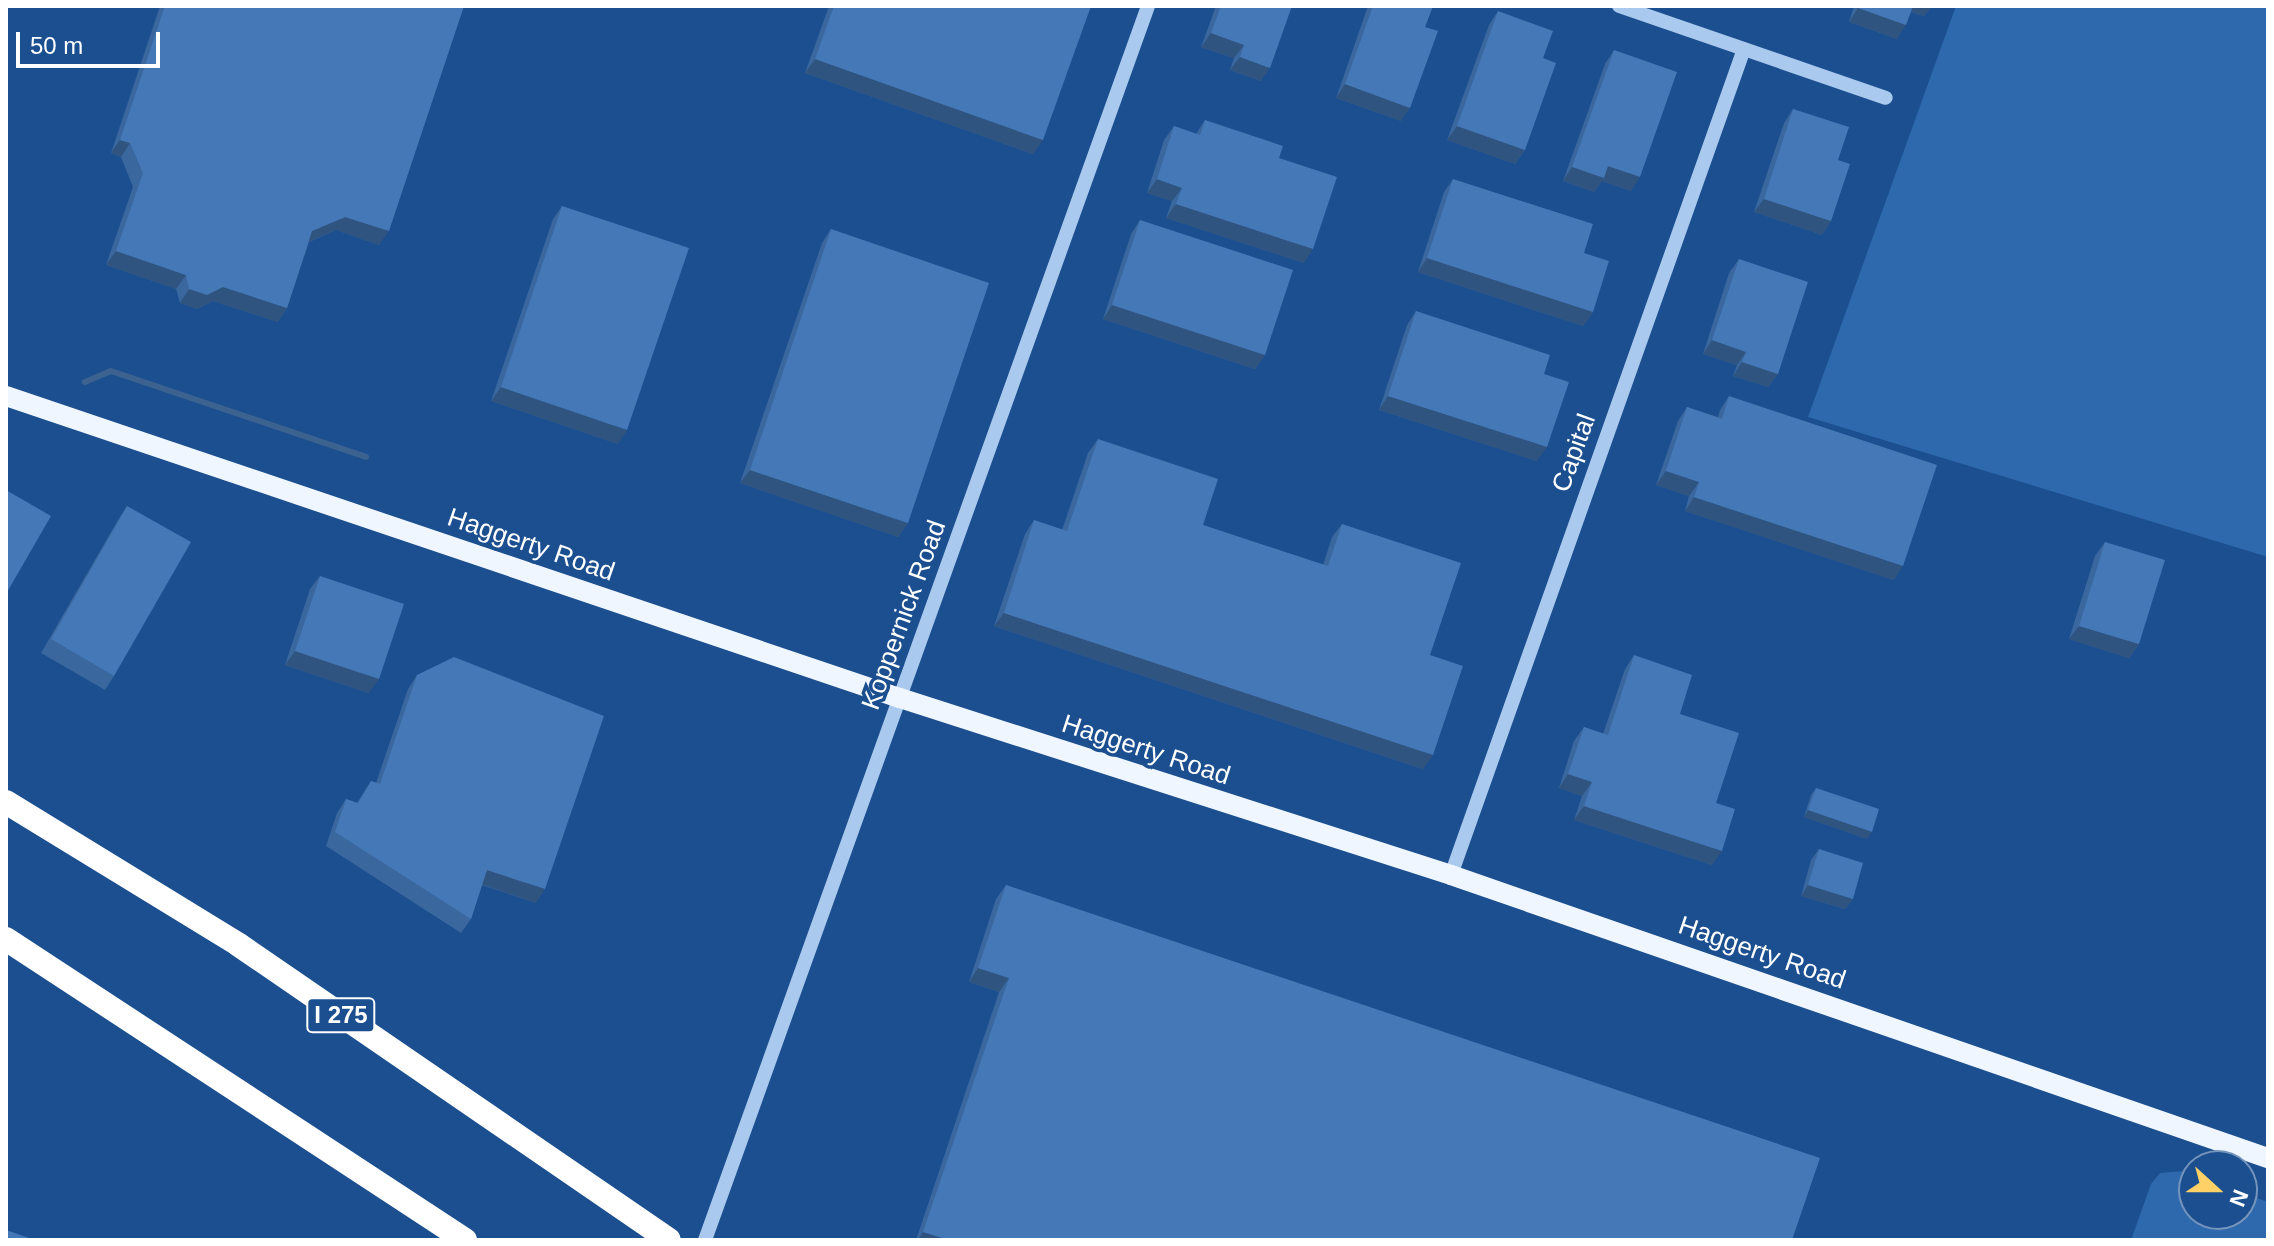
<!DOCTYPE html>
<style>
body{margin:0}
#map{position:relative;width:2274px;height:1246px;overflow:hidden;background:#1b4f8f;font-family:Arial,sans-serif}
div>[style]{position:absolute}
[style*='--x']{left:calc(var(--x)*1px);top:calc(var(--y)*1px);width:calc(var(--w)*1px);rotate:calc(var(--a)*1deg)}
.green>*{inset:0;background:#2e69ad}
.stream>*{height:6px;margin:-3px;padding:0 3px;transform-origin:3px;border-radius:3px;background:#3c6290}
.minor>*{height:14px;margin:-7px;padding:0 7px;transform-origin:7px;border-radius:7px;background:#a9c9ee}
.major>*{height:20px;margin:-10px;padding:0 10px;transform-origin:10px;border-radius:10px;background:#f0f6ff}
.highway>*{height:24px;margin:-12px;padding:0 12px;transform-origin:12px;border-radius:12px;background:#fff}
.wall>*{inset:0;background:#3a679d}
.shaded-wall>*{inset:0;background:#305480}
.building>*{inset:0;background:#4478b7}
span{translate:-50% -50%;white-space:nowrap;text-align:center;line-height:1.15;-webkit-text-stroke:7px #1b4f8f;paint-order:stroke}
.shield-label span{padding:2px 6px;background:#1b4f8f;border:2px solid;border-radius:6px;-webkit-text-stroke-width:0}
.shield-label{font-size:24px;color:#fff;font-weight:700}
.street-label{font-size:26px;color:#fff}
.frame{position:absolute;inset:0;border:8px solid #fff;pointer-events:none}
.north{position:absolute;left:2178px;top:1150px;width:80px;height:80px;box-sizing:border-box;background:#1b4f8f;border:2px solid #7695bc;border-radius:50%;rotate:111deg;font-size:22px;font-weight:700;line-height:32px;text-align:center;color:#fff}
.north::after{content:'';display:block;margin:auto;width:28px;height:36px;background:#ffd166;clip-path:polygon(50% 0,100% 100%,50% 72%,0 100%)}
.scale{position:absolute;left:16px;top:32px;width:144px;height:36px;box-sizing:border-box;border:4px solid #fff;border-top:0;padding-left:10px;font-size:24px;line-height:28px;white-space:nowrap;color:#fff;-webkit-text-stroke:6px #1b4f8f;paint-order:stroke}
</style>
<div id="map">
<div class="green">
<div style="clip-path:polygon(1956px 6px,2268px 6px,2268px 557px,1808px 417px)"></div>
<div style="clip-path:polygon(2184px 1171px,2194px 1175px,2194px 1214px,2242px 1214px,2242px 1193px,2268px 1202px,2268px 1240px,2131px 1240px,2151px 1184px,2160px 1173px)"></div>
</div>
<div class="stream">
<div style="--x:85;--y:382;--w:28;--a:-23"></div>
<div style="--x:111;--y:371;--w:269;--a:18.6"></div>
</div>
<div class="minor">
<div style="--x:1619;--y:6;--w:282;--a:19"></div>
<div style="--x:1451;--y:875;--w:876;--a:-70.47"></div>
<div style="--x:705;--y:1240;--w:1311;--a:-70.25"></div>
</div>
<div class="major">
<div style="--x:6;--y:396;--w:944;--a:18.67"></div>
<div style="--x:900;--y:698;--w:579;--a:17.81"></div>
<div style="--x:1451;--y:875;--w:865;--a:19.11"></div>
</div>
<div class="highway">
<div style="--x:6;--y:802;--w:273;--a:31.5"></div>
<div style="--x:239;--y:945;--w:521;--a:34.45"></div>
<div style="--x:6;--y:939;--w:549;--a:33.26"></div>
</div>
<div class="wall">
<div style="clip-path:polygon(160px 6px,464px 6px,379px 245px,336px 230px,309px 242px,287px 308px,278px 322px,213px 301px,197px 309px,180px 303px,176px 289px,106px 265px,133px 187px,121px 157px,111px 153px)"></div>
<div style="clip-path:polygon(829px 6px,1091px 6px,1033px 154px,805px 73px)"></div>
<div style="clip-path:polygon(1216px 6px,1292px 6px,1261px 81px,1230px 70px,1234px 58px,1201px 47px)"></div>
<div style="clip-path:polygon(1368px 6px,1433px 6px,1425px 27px,1401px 121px,1336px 98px)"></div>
<div style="clip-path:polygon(1854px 6px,1932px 6px,1924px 16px,1911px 12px,1897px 39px,1849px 22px)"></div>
<div style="clip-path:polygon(1498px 11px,1525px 150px,1515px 164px,1447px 140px,1489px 25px)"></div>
<div style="clip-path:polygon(1614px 50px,1631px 191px,1602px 181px,1594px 192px,1563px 181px,1605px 64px)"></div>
<div style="clip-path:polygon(1793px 109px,1838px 160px,1831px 221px,1822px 235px,1754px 212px,1784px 123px)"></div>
<div style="clip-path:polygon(1205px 120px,1279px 158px,1304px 263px,1166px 218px,1172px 201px,1147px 193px,1164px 140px,1174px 126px,1196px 134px)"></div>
<div style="clip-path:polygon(1453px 179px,1584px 253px,1593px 312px,1583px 326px,1418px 272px,1444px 192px)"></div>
<div style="clip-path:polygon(562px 206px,618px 444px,491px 401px,553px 219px)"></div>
<div style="clip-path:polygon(1140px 220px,1265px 355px,1255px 369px,1103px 319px,1131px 234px)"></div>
<div style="clip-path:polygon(831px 229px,908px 523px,898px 537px,740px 483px,822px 243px)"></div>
<div style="clip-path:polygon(1739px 259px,1778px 374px,1768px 387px,1733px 376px,1737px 365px,1703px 354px,1729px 273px)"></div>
<div style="clip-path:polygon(1416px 311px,1537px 461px,1379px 410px,1407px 325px)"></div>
<div style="clip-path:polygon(1729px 396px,1894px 580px,1685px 511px,1689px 496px,1656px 485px,1678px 421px,1687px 407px,1718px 417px,1720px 410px)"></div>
<div style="clip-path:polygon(1098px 439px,1203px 525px,1323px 565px,1332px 537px,1342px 524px,1430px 655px,1423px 769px,994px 626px,1025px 534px,1034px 520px,1062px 530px,1088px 453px)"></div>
<div style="clip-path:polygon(127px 506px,114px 676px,105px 690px,41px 653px,118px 520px)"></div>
<div style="clip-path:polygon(2105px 542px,2139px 644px,2129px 658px,2069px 639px,2095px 556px)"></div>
<div style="clip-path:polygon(320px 576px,369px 693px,285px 665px,310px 589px)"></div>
<div style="clip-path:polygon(1634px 655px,1680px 714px,1716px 803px,1712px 865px,1574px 820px,1582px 796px,1559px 788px,1574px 741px,1584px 727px,1603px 734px,1625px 669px)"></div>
<div style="clip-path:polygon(417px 675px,536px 903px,482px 885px,471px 919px,461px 933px,326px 846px,337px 813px,346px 799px,357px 803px,371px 781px,376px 783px,408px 689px)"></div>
<div style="clip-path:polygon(1816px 788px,1867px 839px,1804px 817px,1811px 795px)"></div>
<div style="clip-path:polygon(1819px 849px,1853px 899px,1845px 909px,1801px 896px,1811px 860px)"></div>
<div style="clip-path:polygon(1006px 885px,1792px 1240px,916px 1240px,999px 992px,969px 982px,996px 899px)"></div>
</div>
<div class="shaded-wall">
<div style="clip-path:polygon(1910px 6px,1932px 6px,1924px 16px,1907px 10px)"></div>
<div style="clip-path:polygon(1858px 8px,1906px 25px,1897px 39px,1849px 22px)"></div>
<div style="clip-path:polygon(1211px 33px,1244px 45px,1234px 58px,1201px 47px)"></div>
<div style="clip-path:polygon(1240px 57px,1270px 68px,1261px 81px,1230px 70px)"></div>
<div style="clip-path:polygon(815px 59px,1043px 140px,1033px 154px,805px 73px)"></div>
<div style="clip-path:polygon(1345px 84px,1410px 108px,1401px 121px,1336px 98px)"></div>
<div style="clip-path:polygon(1457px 126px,1525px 150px,1515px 164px,1447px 140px)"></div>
<div style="clip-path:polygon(120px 140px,130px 143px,121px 157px,111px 153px)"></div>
<div style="clip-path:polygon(1608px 166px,1640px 177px,1631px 191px,1602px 181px,1594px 192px,1563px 181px,1572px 167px)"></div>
<div style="clip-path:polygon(1157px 179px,1182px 188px,1172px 201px,1147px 193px)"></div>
<div style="clip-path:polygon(1764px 199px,1831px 221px,1822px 235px,1754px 212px)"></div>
<div style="clip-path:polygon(1176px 204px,1313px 249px,1304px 263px,1166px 218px)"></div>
<div style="clip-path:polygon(345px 217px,389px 231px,379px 245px,336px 230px,303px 244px,312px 231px)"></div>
<div style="clip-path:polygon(116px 251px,186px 275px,176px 289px,106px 265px)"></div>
<div style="clip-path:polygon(1427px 258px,1593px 312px,1583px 326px,1418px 272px)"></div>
<div style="clip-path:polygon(223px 287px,287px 308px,278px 322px,213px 301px,197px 309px,180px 303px,189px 289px)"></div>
<div style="clip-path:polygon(1112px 305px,1265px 355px,1255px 369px,1103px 319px)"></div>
<div style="clip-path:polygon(1712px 340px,1746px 352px,1737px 365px,1703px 354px)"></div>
<div style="clip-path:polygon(1742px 362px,1778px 374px,1768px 387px,1733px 376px)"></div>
<div style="clip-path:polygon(501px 387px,627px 430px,618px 444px,491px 401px)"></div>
<div style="clip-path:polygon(1388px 396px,1547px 447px,1537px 461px,1379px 410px)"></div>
<div style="clip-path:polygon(750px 470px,908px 523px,898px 537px,740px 483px)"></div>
<div style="clip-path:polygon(1666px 471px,1699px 482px,1689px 496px,1656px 485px)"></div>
<div style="clip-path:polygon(1694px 497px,1903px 566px,1894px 580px,1685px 511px)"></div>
<div style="clip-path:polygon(1004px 613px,1433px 755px,1423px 769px,994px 626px)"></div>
<div style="clip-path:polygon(2079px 626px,2139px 644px,2129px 658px,2069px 639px)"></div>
<div style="clip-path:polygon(295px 651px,379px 679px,369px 693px,285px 665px)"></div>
<div style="clip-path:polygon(1568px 774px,1592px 782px,1582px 796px,1559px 788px)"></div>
<div style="clip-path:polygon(1584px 806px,1722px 851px,1712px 865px,1574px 820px)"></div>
<div style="clip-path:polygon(1808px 810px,1872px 832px,1867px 839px,1804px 817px)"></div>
<div style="clip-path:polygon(487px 870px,545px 889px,536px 903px,478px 883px)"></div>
<div style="clip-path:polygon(1808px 885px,1853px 899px,1845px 909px,1801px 896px)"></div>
<div style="clip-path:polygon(978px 968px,1009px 978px,999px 992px,969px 982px)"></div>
<div style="clip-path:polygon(923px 1232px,949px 1240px,918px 1240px)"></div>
</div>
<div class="building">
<div style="clip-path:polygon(165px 6px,464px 6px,389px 231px,345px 217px,312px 231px,287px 308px,223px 287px,207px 295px,189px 289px,186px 275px,116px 251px,143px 173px,130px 143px,120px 140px)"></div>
<div style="clip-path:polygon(834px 6px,1091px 6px,1043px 140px,815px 59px)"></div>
<div style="clip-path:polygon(1221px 6px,1292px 6px,1270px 68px,1240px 57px,1244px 45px,1211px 33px)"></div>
<div style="clip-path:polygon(1373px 6px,1433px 6px,1425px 27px,1438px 31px,1410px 108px,1345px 84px)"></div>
<div style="clip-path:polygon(1859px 6px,1913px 6px,1906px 25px,1858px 8px)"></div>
<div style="clip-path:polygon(1498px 11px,1553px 31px,1543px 58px,1556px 63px,1525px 150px,1457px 126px)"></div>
<div style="clip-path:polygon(1614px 50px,1677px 72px,1640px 177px,1608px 166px,1604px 178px,1572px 167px)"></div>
<div style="clip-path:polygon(1793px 109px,1849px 127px,1838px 160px,1850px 164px,1831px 221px,1764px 199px)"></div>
<div style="clip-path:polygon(1205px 120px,1283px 146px,1279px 158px,1337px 177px,1313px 249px,1176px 204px,1182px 188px,1157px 179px,1174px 126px,1200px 135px)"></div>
<div style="clip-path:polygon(1453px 179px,1593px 224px,1584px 253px,1609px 261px,1593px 312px,1427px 258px)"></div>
<div style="clip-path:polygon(562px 206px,689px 248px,627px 430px,501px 387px)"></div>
<div style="clip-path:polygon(1140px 220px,1293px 270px,1265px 355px,1112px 305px)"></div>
<div style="clip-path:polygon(831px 229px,989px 283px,908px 523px,750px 470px)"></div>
<div style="clip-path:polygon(1739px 259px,1808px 282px,1778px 374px,1742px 362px,1746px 352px,1712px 340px)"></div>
<div style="clip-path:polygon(1416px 311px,1550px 355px,1544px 374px,1569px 382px,1547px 447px,1388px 396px)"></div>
<div style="clip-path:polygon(1729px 396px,1937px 465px,1903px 566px,1694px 497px,1699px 482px,1666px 471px,1687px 407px,1722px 419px)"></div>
<div style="clip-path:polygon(1098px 439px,1218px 479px,1203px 525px,1328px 566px,1342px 524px,1461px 563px,1430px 655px,1463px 666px,1433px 755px,1004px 613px,1034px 520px,1067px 531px)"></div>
<div style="clip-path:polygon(6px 490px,51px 516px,6px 594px)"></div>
<div style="clip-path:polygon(127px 506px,191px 542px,114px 676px,51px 639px)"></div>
<div style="clip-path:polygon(2105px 542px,2165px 560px,2139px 644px,2079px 626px)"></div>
<div style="clip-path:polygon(320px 576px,404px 604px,379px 679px,295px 651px)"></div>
<div style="clip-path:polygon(1634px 655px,1692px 675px,1680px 714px,1739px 733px,1716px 803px,1735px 809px,1722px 851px,1584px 806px,1592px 782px,1568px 774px,1584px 727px,1608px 735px)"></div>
<div style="clip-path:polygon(454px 657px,604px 716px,545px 889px,487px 870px,471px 919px,335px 832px,346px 799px,358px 803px,371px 781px,380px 784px,417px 675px)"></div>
<div style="clip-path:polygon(1816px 788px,1879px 809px,1872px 832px,1808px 810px)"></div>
<div style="clip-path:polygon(1819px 849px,1863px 863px,1853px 899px,1808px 885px)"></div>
<div style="clip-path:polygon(1006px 885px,1820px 1158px,1792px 1240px,949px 1240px,923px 1232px,1009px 978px,978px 968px)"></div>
<div style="clip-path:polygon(6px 1230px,35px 1240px,6px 1240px)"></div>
</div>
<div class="shield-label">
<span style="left:341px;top:1015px">I 275</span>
</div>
<div class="street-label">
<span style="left:1574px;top:453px;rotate:-70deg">Capital</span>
<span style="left:531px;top:545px;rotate:19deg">Haggerty Road</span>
<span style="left:904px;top:615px;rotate:-70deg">Koppernick Road</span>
<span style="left:1146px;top:750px;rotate:18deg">Haggerty Road</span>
<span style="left:1762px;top:953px;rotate:19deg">Haggerty Road</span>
</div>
<div class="frame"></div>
<div class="north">N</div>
<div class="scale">50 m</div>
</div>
